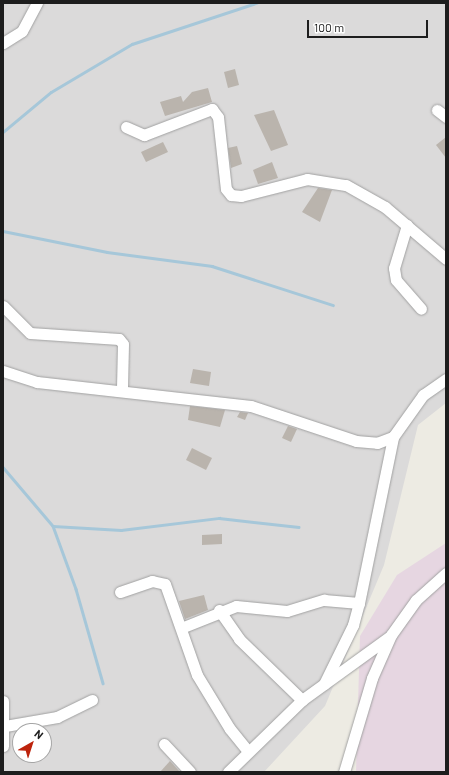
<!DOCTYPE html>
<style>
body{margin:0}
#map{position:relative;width:449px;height:775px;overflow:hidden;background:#edebe3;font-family:Barlow,sans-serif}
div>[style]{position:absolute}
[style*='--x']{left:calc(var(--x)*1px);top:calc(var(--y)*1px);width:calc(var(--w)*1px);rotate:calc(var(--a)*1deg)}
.residential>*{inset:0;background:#dbdada}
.industrial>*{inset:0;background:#e6d6e1}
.stream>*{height:2.5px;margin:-1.25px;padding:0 1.25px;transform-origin:1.25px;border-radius:1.25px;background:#a6c7d9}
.building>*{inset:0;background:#bab4ad}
.roads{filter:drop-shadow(0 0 1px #a1a1a1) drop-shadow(0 0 1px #a1a1a1)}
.minor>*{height:11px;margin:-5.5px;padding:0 5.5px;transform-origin:5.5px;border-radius:5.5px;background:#fff}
span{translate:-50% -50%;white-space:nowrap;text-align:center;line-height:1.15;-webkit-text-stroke:3.5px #fff;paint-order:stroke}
.frame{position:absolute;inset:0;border:4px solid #1d1d1d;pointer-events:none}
.north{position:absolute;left:12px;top:723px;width:40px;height:40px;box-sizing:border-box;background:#fff;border:1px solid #a5a5a5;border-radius:50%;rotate:39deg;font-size:11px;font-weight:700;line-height:16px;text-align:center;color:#1d1d1d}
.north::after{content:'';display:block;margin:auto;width:14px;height:18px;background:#bd230c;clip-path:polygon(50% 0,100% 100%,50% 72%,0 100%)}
.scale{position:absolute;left:307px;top:20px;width:121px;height:18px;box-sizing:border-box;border:2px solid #1d1d1d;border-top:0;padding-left:5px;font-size:12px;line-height:14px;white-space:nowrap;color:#1d1d1d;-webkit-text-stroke:3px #fff;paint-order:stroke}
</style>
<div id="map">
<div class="residential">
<div style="clip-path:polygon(evenodd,3px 3px,446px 3px,446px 403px,418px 425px,384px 565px,325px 706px,264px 772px,3px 772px,3px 3px,20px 731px,44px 731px,44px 755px,20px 755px,20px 731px)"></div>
</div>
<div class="industrial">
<div style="clip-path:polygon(446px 543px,446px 772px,356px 772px,360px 636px,397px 575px)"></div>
</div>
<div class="stream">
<div style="--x:3;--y:132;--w:62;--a:-39.8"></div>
<div style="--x:51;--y:92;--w:94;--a:-30.7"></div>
<div style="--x:132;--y:44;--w:131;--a:-18.3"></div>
<div style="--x:3;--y:231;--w:106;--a:11.4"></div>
<div style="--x:107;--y:252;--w:106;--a:7.6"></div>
<div style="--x:212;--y:266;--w:127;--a:17.9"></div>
<div style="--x:3;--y:467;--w:77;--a:49.7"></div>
<div style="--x:53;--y:526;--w:68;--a:3.4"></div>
<div style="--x:121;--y:530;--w:99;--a:-7"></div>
<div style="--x:219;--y:518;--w:80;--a:6.5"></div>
<div style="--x:53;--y:526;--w:67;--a:69.9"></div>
<div style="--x:76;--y:589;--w:98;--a:74"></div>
</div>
<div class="building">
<div style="clip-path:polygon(235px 69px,239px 85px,228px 88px,224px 72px)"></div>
<div style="clip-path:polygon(208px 88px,212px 102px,165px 116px,160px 102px,181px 96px,183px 102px,192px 92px)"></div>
<div style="clip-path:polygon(274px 110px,288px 145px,271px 151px,254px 115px)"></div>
<div style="clip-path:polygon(446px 137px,446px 158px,436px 145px)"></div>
<div style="clip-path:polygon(163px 142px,168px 152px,146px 162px,141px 152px)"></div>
<div style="clip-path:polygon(237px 146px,242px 164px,231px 168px,228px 148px)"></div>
<div style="clip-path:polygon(272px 162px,278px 178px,258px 184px,253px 170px)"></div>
<div style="clip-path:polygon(318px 188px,332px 190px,320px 222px,302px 212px)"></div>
<div style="clip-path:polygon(193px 369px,211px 372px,209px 386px,190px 383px)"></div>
<div style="clip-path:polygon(190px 406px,225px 410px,220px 427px,188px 420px)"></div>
<div style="clip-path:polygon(240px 412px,248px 413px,245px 420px,237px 417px)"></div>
<div style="clip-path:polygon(288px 426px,297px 429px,291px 442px,282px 438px)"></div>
<div style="clip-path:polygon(192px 448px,212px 458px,206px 470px,186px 460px)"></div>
<div style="clip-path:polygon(222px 534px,222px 544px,202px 545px,202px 535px)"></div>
<div style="clip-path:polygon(204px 595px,208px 610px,185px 619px,179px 601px)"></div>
<div style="clip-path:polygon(170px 761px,180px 772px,160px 772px)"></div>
</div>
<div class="roads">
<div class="minor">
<div style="--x:3;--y:43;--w:22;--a:-32"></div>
<div style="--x:22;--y:31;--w:32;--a:-62"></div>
<div style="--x:437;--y:110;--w:11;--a:38"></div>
<div style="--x:126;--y:127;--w:20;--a:24"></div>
<div style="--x:144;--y:135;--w:73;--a:-20.9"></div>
<div style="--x:212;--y:109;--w:10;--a:53"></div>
<div style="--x:218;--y:117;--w:72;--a:83.7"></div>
<div style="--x:226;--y:189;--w:8;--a:50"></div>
<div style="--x:231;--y:195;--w:10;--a:6"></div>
<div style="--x:241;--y:196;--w:68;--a:-14.4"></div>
<div style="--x:307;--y:179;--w:39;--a:9"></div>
<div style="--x:346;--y:185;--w:45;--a:29.4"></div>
<div style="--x:385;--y:207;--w:80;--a:40.4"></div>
<div style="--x:407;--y:225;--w:45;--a:106.8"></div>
<div style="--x:394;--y:268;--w:12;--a:81"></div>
<div style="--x:396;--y:280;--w:38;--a:49"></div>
<div style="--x:3;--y:306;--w:38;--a:45"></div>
<div style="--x:30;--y:333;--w:89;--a:3.9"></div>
<div style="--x:119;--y:339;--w:6;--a:51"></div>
<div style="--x:123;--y:344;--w:45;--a:91.3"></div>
<div style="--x:3;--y:371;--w:36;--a:18"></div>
<div style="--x:37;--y:382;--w:215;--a:6.4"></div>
<div style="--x:251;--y:406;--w:111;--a:18.4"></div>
<div style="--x:356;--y:441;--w:21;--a:5"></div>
<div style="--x:377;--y:443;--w:17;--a:-21"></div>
<div style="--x:393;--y:437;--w:52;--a:-54.5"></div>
<div style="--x:423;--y:395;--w:28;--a:-35"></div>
<div style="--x:120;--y:592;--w:34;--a:-19"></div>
<div style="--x:152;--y:581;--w:13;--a:13"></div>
<div style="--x:165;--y:584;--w:96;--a:70.6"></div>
<div style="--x:197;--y:675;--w:63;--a:58.6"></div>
<div style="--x:230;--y:729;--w:28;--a:51"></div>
<div style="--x:219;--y:610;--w:35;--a:55"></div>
<div style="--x:239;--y:639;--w:88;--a:44.1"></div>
<div style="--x:181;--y:628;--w:59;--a:-21.8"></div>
<div style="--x:236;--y:606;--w:51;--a:5.6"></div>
<div style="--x:287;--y:611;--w:39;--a:-17"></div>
<div style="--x:324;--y:600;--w:35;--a:5"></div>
<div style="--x:324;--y:684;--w:66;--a:-63.8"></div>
<div style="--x:353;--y:625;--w:23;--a:-75"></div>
<div style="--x:359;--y:603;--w:169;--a:-78.4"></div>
<div style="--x:3;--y:701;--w:45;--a:90"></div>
<div style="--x:5;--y:726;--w:53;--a:-9.8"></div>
<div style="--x:57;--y:717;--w:39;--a:-26"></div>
<div style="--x:164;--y:744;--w:38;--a:47"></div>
<div style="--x:228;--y:772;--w:103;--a:-44.2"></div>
<div style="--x:302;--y:700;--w:107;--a:-35.9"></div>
<div style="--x:344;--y:772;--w:98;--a:-73.4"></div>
<div style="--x:372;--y:678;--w:47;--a:-66.2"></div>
<div style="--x:391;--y:635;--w:43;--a:-54.5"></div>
<div style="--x:416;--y:600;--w:40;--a:-42"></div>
</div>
</div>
<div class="frame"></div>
<div class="north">N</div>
<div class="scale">100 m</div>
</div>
